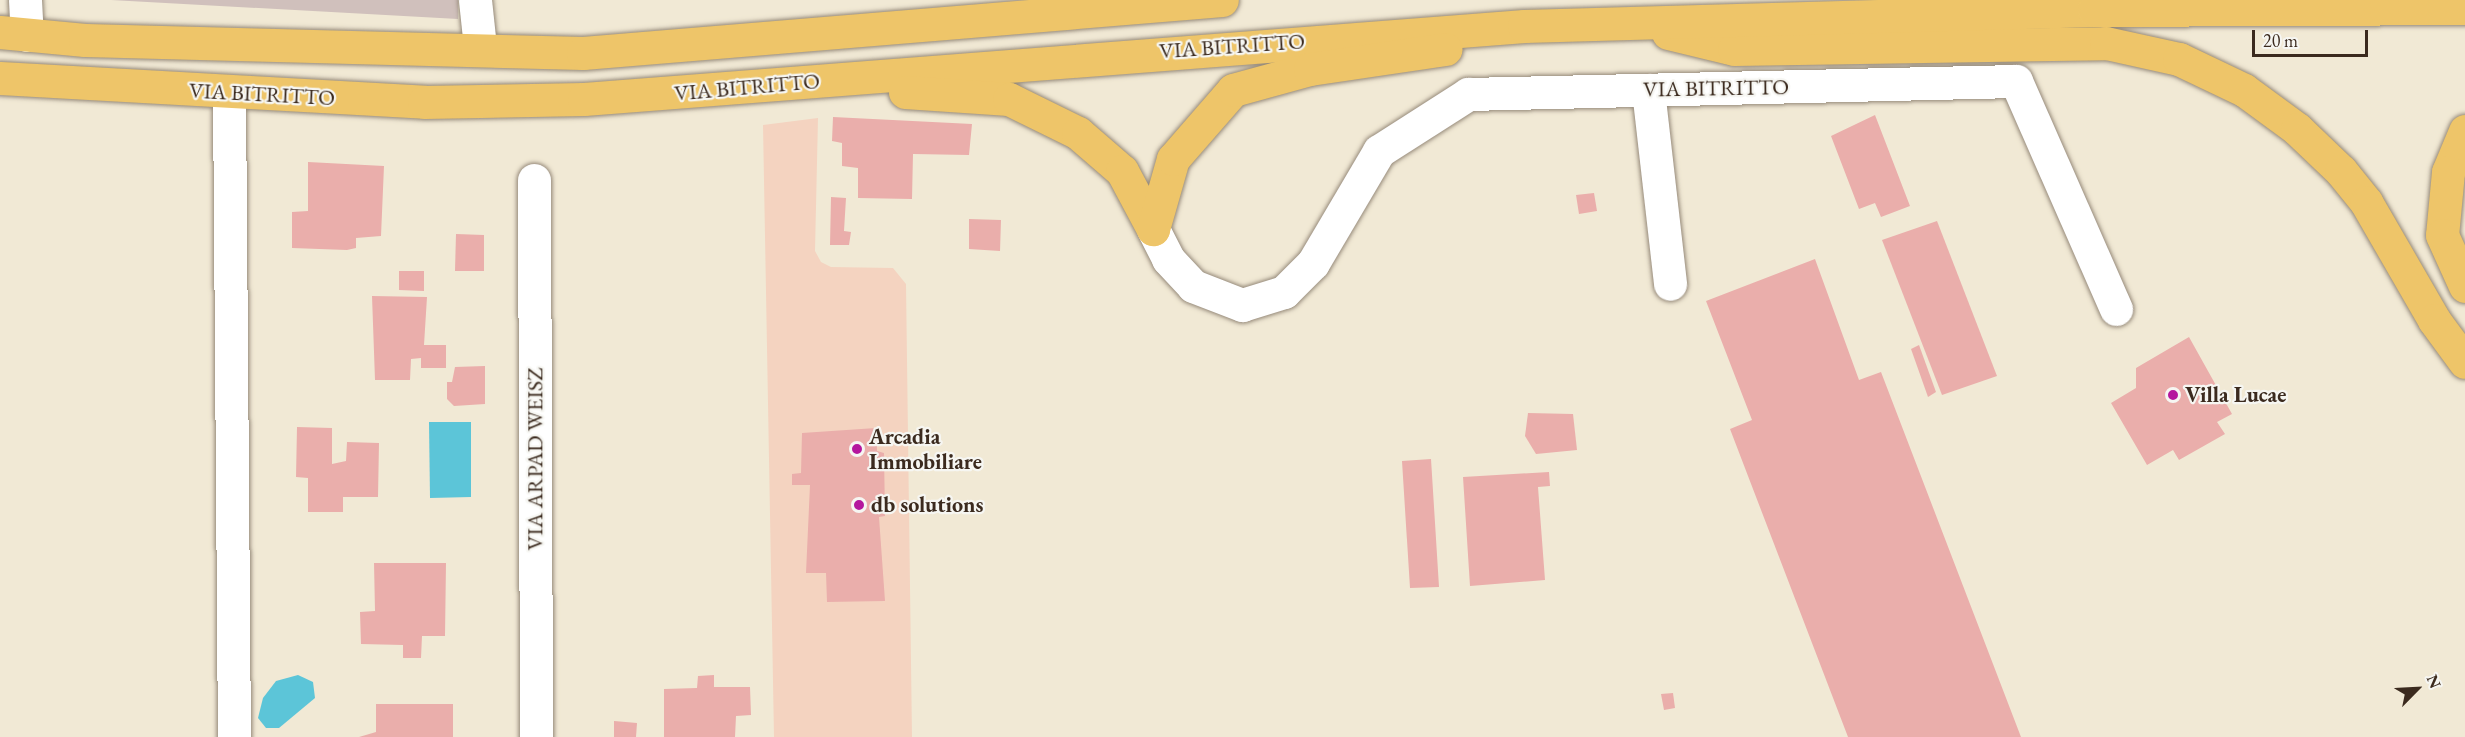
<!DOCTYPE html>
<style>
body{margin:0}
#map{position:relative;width:2465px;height:737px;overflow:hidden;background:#f1e9d5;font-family:"EB Garamond",serif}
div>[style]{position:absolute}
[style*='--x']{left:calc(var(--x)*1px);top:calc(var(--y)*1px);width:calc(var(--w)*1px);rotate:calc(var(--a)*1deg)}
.built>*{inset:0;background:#f4d3c0}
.industrial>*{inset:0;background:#d0c0bc}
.water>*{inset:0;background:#5cc5d8}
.building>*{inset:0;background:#eaaeab}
.roads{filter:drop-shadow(0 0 2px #968a7a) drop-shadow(0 0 2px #968a7a)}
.minor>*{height:33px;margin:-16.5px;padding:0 16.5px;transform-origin:16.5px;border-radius:16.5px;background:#fff}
.highway>*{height:33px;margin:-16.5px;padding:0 16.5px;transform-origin:16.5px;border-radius:16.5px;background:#eec569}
.dots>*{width:16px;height:16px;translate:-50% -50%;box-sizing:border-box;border:3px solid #f6f6f2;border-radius:50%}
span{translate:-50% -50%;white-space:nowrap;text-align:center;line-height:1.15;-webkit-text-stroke:4.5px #f6f6f2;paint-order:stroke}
.street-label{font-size:22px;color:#3b2a1e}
.poi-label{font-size:22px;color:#3b2a1e;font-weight:700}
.left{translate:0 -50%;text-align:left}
.north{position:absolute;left:2387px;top:659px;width:60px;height:60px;-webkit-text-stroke:4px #f6f6f2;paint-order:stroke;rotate:66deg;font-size:16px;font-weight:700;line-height:24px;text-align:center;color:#3b2a1e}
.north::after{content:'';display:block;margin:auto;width:21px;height:27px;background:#3b2a1e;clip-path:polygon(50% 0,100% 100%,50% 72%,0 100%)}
.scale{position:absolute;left:2252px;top:30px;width:116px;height:27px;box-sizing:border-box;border:3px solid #3b2a1e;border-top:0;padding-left:8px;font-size:18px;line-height:21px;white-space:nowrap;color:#3b2a1e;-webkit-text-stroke:4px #f6f6f2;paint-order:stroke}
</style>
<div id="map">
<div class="built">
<div style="clip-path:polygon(818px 118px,815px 251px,821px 262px,831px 267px,893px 268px,906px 284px,912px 737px,774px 737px,763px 125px)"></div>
</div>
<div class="industrial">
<div style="clip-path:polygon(111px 0,458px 0,458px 19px)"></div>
</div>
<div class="water">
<div style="clip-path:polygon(429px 422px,471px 422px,471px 497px,430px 498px)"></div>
<div style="clip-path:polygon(298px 675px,313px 682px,315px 698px,279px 728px,266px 728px,258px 718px,263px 698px,276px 681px)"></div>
</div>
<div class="building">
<div style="clip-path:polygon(1875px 115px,1910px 206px,1881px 217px,1875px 203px,1859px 209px,1831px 136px)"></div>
<div style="clip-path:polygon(833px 117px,972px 124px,969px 155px,913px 154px,912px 199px,858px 198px,858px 168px,842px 166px,842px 143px,832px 141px)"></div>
<div style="clip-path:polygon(308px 162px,384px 166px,381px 236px,356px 238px,356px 248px,347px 250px,292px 248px,292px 212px,308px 211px)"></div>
<div style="clip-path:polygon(1594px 193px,1597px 211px,1579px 214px,1576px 195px)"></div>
<div style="clip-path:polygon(831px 197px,846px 198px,844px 231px,851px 232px,849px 245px,830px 245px)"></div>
<div style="clip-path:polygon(969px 219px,1001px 220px,1000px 251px,969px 249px)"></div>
<div style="clip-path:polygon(1937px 221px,1997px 376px,1942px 395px,1882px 240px)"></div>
<div style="clip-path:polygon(456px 234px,484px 235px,484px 271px,455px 271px)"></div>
<div style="clip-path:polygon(1815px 259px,1859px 380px,1881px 372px,2021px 737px,1848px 737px,1730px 429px,1752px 420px,1706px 301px)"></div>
<div style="clip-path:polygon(399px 271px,424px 271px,424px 291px,399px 290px)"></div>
<div style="clip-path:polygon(372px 296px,427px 297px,424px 345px,446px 345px,446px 368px,421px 368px,421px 358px,411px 359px,410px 380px,375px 380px)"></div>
<div style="clip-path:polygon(2189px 337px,2232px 414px,2217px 422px,2225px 434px,2179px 460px,2173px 450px,2147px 465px,2111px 403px,2136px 388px,2136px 368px)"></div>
<div style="clip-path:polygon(1919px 345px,1936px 392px,1928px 397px,1911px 349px)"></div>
<div style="clip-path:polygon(485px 366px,485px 404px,454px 406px,447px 399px,447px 382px,452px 382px,455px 367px)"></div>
<div style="clip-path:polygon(1528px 413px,1573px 414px,1577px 450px,1536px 454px,1525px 436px)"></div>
<div style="clip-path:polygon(297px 427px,332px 428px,332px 464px,346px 461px,347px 442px,379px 443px,378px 497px,343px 497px,343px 512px,308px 512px,308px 478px,296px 477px)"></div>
<div style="clip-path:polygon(876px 428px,877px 451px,884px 453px,885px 516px,879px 517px,885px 601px,827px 602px,826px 573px,806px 573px,810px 485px,792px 485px,792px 474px,801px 473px,802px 433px)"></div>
<div style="clip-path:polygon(1431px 459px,1439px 587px,1410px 588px,1402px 461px)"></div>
<div style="clip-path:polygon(1549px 472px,1550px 486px,1538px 487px,1545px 580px,1470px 586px,1463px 477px)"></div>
<div style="clip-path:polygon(374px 563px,446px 563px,445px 636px,422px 636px,421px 658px,403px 658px,403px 645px,361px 644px,360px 612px,375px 611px)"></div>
<div style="clip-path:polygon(714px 675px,714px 687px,750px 687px,751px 715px,736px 716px,735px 737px,664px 737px,664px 689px,697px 688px,698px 676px)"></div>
<div style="clip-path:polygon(1673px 693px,1675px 708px,1664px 710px,1661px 694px)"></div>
<div style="clip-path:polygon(376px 704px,453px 704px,453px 737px,359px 737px,376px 732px)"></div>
<div style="clip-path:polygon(614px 721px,637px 723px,636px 737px,614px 737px)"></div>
</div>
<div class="roads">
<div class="minor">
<div style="--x:25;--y:0;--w:35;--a:87"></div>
<div style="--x:475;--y:0;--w:47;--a:83.9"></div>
<div style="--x:1648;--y:90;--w:195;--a:83.5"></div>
<div style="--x:229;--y:93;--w:644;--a:89.56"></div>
<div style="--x:534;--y:180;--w:557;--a:89.79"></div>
<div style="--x:1153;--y:229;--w:34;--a:63"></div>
<div style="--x:1168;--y:259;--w:37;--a:47"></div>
<div style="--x:1193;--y:286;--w:53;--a:21.2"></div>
<div style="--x:1242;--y:305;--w:44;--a:-17.2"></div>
<div style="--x:1284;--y:292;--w:41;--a:-45"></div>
<div style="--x:1313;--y:263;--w:130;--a:-59.5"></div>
<div style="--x:1379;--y:151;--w:106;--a:-32.6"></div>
<div style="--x:1468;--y:94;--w:548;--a:-1.36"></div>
<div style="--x:2016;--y:81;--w:249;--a:66.3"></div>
</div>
<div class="highway">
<div style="--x:0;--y:32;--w:85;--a:5.4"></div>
<div style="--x:85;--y:40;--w:498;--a:1.5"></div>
<div style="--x:583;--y:53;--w:641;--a:-4.74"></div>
<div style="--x:1668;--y:33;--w:68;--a:13.6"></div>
<div style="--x:1734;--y:49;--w:372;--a:-0.9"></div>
<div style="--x:2106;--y:43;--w:75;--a:12.4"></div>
<div style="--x:2179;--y:59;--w:72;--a:25.5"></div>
<div style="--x:2244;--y:90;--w:66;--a:36.3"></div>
<div style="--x:2297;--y:129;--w:61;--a:43.7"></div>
<div style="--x:2341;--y:171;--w:40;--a:51"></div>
<div style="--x:2366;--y:202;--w:136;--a:60"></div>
<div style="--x:2434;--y:320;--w:52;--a:53.6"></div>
<div style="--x:0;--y:78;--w:425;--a:3.2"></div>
<div style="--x:424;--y:102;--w:160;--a:-1.1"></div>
<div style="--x:584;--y:99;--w:943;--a:-4.44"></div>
<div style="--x:1524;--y:26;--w:570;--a:-1.61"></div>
<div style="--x:2094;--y:10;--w:371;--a:-0.3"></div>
<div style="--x:905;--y:92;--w:104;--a:3.9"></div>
<div style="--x:1009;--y:99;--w:77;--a:26.2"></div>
<div style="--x:1078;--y:133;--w:58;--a:40.8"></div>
<div style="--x:1122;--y:171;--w:66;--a:61.9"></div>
<div style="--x:2465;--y:131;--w:44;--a:112.5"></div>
<div style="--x:2448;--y:172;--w:63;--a:95.4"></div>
<div style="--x:2442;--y:235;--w:56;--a:65.7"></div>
<div style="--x:1153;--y:229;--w:73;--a:-74.1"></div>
<div style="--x:1173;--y:159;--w:91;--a:-49"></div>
<div style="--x:1233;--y:90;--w:80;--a:-15.3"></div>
<div style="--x:1310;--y:69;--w:137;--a:-8.4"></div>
</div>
</div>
<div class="dots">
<div style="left:2173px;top:395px;background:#b5179e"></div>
<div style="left:857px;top:449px;background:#b5179e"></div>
<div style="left:859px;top:505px;background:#b5179e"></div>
</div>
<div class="street-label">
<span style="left:1232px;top:46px;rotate:-4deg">VIA BITRITTO</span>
<span style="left:747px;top:87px;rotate:-5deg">VIA BITRITTO</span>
<span style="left:1716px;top:88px;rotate:-1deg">VIA BITRITTO</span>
<span style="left:262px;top:94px;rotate:3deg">VIA BITRITTO</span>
<span style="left:535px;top:459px;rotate:-90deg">VIA ARPAD WEISZ</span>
</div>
<div class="poi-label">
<span class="left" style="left:2185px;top:395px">Villa Lucae</span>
<span class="left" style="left:869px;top:449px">Arcadia<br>Immobiliare</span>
<span class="left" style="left:871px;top:505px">db solutions</span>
</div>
<div class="north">N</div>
<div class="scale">20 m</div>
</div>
